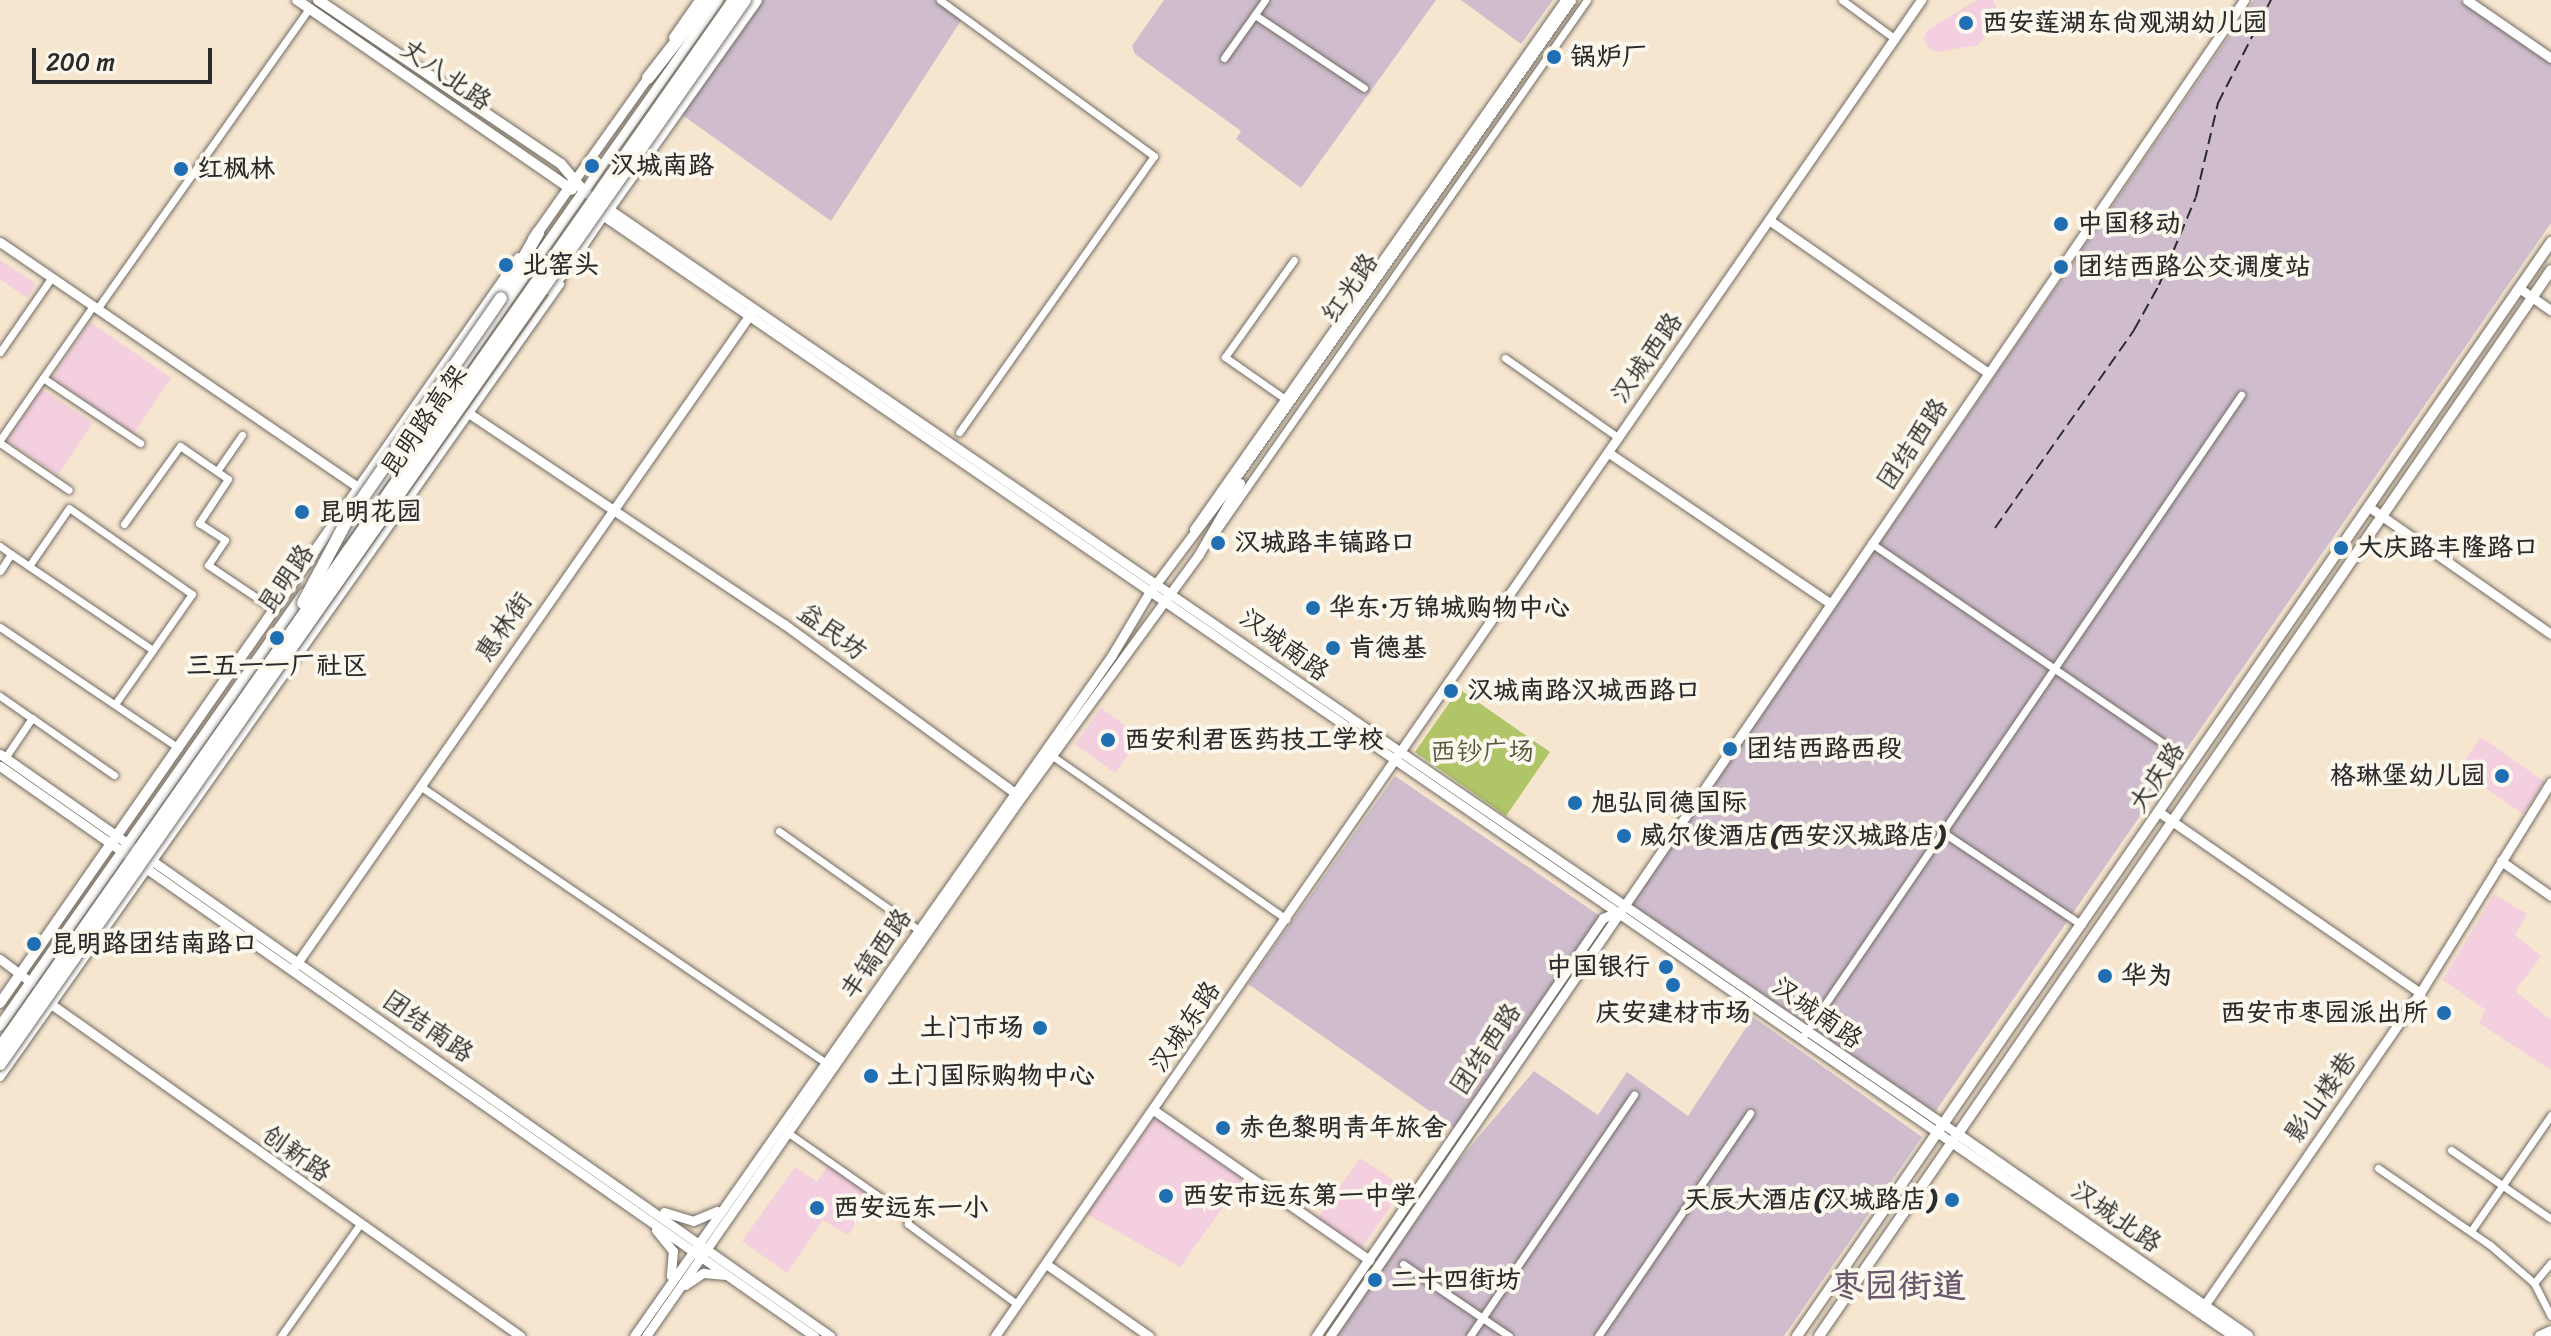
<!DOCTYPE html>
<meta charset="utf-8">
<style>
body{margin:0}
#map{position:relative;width:2551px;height:1336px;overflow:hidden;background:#f6e5cf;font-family:Sriracha,"LXGW WenKai TC",sans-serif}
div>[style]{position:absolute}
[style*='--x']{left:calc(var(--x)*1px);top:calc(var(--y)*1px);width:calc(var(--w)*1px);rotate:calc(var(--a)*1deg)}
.built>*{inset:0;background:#f3cfdf}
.industrial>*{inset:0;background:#cfbdce}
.green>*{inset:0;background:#b0c468}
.roads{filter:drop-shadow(0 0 2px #726c64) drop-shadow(0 0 2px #726c64)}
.street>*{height:7px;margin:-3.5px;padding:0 3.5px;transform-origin:3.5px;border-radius:3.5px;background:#fff}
.secondary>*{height:9px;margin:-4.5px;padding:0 4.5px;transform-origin:4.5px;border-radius:4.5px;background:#fff}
.primary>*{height:10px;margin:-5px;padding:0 5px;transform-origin:5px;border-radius:5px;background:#fff}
.highway>*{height:12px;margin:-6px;padding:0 6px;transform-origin:6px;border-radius:6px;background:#fff}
.rail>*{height:2px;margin-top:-1px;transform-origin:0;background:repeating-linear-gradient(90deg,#2b2b2b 0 12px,transparent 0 18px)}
.bridges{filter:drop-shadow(0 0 2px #726c64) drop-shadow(0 0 2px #726c64)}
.highway-bridge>*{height:12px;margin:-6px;padding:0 6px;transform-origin:6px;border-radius:6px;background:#fff}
.dots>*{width:22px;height:22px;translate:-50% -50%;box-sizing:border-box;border:4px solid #fbf7ec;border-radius:50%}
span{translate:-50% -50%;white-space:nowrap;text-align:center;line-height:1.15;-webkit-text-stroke:8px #fbf7ec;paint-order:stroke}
.poi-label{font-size:26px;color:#2b2b2b;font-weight:700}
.left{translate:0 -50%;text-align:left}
.right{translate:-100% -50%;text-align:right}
.street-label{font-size:26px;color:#2b2b2b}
.park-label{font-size:26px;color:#53593d}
.district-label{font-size:34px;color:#6a596c;font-weight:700}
.scale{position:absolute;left:32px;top:48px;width:180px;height:36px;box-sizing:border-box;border:4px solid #2b2b2b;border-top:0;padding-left:10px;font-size:24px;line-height:28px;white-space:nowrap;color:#2b2b2b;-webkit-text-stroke:6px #fbf7ec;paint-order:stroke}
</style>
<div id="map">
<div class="built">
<div style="clip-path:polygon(1977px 0,1993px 0,2000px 16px,1978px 45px,1937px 52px,1928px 47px,1923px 39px,1928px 30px)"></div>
<div style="clip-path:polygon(0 260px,36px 284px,27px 298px,0 279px)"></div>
<div style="clip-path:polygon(90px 322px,171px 378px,133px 434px,52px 378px)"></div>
<div style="clip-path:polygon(42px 389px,93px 423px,58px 475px,7px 441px)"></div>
<div style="clip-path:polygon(1101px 708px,1141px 737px,1115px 773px,1075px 744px)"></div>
<div style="clip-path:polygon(2481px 737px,2545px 782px,2523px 814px,2459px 770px)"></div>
<div style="clip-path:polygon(2494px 894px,2527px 914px,2515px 935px,2541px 956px,2515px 991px,2551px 1020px,2551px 1070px,2479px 1023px,2486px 1010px,2443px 980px)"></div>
<div style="clip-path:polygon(1157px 1115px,1245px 1177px,1180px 1267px,1087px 1214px)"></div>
<div style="clip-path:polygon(1360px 1158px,1404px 1187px,1361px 1249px,1317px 1219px)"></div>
<div style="clip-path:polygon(829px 1164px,875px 1196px,848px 1235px,823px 1220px,787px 1273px,742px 1241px,795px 1167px,817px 1182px)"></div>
</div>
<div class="industrial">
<div style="clip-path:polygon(762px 0,935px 0,962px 19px,831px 221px,681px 114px)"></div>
<div style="clip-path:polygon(1164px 0,1436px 0,1301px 188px,1236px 139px,1241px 131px,1135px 54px,1132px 46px)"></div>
<div style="clip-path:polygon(1461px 0,1553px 0,1521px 44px)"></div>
<div style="clip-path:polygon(2254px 0,2459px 0,2551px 63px,2551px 223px,1935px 1112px,1631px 904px)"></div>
<div style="clip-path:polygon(1395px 776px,1600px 916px,1454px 1128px,1248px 984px)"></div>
<div style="clip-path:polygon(1753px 1017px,1922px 1137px,1784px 1336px,1337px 1336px,1454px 1166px,1534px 1071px,1598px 1115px,1627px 1072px,1688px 1116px)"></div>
</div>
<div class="green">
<div style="clip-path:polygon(1459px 689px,1550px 752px,1506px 816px,1415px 752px)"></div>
</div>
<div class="roads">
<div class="street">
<div style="--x:940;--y:0;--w:265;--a:36.1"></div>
<div style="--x:1154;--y:156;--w:338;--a:125.2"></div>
<div style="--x:1842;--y:0;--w:64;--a:36.2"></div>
<div style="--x:1255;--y:15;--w:131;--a:33.8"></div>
<div style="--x:1224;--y:58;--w:71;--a:-54.7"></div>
<div style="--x:569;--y:267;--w:64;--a:-55.8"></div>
<div style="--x:93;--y:306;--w:88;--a:124.8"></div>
<div style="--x:43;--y:378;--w:117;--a:33.8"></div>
<div style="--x:97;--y:309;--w:368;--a:-54.8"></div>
<div style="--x:0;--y:352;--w:91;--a:-55.3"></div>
<div style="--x:1505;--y:358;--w:139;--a:35.1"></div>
<div style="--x:1288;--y:401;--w:77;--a:-145.1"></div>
<div style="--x:1225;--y:357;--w:119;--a:-54.6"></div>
<div style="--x:0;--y:440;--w:75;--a:-55.3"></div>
<div style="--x:0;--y:443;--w:83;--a:34.3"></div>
<div style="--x:217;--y:471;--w:44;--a:-55.2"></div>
<div style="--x:124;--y:524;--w:96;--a:-54.3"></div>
<div style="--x:180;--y:446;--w:58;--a:34.5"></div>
<div style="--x:228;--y:479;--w:53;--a:123.4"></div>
<div style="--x:199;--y:523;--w:31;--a:33"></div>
<div style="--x:225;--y:540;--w:30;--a:124"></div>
<div style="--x:208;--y:565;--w:81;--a:33.9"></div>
<div style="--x:1193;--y:529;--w:646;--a:-54.96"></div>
<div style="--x:1215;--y:533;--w:650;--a:-55.09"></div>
<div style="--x:1871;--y:543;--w:360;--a:34.4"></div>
<div style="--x:0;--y:546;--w:14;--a:36"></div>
<div style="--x:29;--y:566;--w:70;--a:-55.4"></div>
<div style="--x:69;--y:508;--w:150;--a:35"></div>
<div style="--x:192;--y:594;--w:68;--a:124.9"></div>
<div style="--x:0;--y:571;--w:20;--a:-57"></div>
<div style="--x:11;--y:554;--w:171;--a:34.1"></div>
<div style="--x:153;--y:650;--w:66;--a:125.1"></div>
<div style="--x:0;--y:627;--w:216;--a:34.1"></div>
<div style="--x:0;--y:696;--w:39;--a:35"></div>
<div style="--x:32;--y:718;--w:48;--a:124"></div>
<div style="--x:32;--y:718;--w:100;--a:34.8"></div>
<div style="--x:1051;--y:755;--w:287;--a:34.9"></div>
<div style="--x:420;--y:786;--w:494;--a:34.3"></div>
<div style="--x:779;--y:831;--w:171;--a:35.3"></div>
<div style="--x:1941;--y:831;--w:169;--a:33.7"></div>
<div style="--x:1802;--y:1038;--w:779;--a:-55.68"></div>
<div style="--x:0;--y:1077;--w:971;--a:-54.77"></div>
<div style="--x:787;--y:1132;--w:146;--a:35"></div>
<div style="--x:907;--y:1216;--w:8;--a:83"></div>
<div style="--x:908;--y:1224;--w:135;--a:36.3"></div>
<div style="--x:2451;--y:1150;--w:121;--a:34.6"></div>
<div style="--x:2378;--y:1168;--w:136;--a:34.5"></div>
<div style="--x:2490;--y:1245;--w:58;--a:40.8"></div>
<div style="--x:2534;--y:1283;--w:37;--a:63"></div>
<div style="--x:2471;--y:1231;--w:141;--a:-55.4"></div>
<div style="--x:1403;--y:1264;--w:128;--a:34.2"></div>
<div style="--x:2534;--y:1283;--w:26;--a:-50"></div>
<div style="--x:281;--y:1336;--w:137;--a:-54.8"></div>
<div style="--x:1470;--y:1336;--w:292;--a:-55.8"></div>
<div style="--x:1598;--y:1336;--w:270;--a:-55.7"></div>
</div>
<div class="secondary">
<div style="--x:2467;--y:0;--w:102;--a:34.6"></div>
<div style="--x:673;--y:37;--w:45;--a:-54.9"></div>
<div style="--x:576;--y:178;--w:129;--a:-54.5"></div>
<div style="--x:588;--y:194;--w:5;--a:-143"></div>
<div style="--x:584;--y:191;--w:18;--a:-56"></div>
<div style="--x:594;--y:176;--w:215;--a:-54.8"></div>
<div style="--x:603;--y:205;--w:1644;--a:34.44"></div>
<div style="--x:595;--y:210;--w:1648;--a:34.49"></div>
<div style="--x:1769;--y:220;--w:267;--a:34.9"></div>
<div style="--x:0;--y:242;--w:439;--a:34.4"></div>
<div style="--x:2519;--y:288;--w:39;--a:35"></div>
<div style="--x:470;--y:414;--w:378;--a:33.8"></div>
<div style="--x:784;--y:624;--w:290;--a:36.2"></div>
<div style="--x:1609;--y:453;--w:267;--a:34.2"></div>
<div style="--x:2369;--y:507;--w:222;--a:34.9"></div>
<div style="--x:0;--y:754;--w:1014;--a:35.04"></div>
<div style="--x:0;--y:766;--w:994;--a:35"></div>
<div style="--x:2159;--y:812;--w:318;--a:34.7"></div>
<div style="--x:2501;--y:861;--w:61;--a:35"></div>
<div style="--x:0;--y:959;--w:39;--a:37"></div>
<div style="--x:295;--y:966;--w:796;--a:-55.07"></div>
<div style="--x:51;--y:1004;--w:575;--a:35.29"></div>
<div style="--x:1155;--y:1111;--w:261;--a:34.8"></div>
<div style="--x:664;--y:1212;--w:30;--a:17"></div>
<div style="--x:693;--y:1221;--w:26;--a:-23"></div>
<div style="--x:656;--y:1230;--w:27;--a:51"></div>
<div style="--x:673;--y:1251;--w:25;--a:95"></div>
<div style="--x:1046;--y:1264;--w:126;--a:35"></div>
<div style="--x:685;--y:1285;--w:22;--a:-34"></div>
<div style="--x:703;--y:1273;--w:23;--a:5"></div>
<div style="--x:2201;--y:1310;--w:385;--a:-55.4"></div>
<div style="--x:2420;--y:993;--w:248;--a:-58.2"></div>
<div style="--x:634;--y:1336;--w:832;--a:-54.93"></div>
<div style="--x:1112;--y:655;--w:72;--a:-59.2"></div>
<div style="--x:1149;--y:593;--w:138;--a:-53"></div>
<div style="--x:1232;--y:483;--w:590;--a:-54.94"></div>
<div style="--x:646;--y:1336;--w:649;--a:-55.16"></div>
<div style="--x:1017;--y:803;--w:308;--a:-53.8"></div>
<div style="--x:1199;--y:554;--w:82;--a:-60"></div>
<div style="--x:995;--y:1336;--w:1626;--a:-55.27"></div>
<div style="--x:1316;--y:1336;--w:507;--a:-55.53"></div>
<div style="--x:1603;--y:918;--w:15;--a:-23"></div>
<div style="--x:1330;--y:1336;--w:1619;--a:-55.62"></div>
</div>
<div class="primary">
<div style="--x:297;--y:0;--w:334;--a:34.6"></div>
<div style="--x:318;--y:0;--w:293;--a:34"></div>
<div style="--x:561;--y:164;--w:35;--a:50"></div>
<div style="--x:584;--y:191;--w:422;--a:124.9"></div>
<div style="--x:533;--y:239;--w:75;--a:-54.8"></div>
<div style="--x:0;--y:1003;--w:908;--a:-55.14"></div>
<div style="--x:0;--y:1026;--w:529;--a:-54.93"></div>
<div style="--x:1959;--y:1135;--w:352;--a:34.8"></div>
<div style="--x:1953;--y:1143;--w:341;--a:34.5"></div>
<div style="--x:1797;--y:1336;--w:1329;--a:-55.42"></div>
<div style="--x:1819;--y:1336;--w:1293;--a:-55.52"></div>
<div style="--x:2540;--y:1336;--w:12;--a:-24"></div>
</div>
<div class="highway">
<div style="--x:648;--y:78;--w:99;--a:-52"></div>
<div style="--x:608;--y:209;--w:256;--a:-54.7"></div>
<div style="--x:549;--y:289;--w:33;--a:-50"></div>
<div style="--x:501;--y:298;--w:75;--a:-60.4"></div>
</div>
</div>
<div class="rail">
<div style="--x:1995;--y:528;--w:242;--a:-54.9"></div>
<div style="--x:2134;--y:330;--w:51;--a:-60.9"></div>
<div style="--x:2159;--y:285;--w:95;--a:-67.2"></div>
<div style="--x:2196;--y:197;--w:97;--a:-76.8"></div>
<div style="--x:2218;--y:103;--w:116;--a:-62.8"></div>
</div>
<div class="bridges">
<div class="highway-bridge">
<div style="--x:303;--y:603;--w:92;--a:-62"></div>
<div style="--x:346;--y:522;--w:272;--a:-55.3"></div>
<div style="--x:0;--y:1048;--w:1279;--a:-54.99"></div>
<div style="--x:0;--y:1064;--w:1299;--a:-55"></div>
</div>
</div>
<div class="dots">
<div style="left:1966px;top:23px;background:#1f6fb2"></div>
<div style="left:1554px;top:57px;background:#1f6fb2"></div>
<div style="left:592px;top:166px;background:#1f6fb2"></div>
<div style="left:181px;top:169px;background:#1f6fb2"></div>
<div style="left:2061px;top:224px;background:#1f6fb2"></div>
<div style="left:506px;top:265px;background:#1f6fb2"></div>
<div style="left:2061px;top:267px;background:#1f6fb2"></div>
<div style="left:302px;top:512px;background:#1f6fb2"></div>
<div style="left:1218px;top:543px;background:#1f6fb2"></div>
<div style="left:2341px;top:548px;background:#1f6fb2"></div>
<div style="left:1313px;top:608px;background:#1f6fb2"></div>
<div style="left:277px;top:638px;background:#1f6fb2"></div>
<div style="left:1333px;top:648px;background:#1f6fb2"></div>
<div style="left:1451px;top:691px;background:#1f6fb2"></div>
<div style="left:1108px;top:740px;background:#1f6fb2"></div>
<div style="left:1730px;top:749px;background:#1f6fb2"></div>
<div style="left:2502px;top:776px;background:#1f6fb2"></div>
<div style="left:1575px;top:803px;background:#1f6fb2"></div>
<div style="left:1624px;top:836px;background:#1f6fb2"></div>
<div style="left:34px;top:944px;background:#1f6fb2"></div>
<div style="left:1666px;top:967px;background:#1f6fb2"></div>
<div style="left:2105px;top:976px;background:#1f6fb2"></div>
<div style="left:1673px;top:985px;background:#1f6fb2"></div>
<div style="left:2444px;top:1013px;background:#1f6fb2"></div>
<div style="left:1040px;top:1028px;background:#1f6fb2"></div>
<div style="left:871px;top:1076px;background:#1f6fb2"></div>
<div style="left:1223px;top:1128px;background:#1f6fb2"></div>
<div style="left:1166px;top:1196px;background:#1f6fb2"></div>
<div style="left:1952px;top:1200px;background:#1f6fb2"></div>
<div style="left:817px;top:1208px;background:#1f6fb2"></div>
<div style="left:1375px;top:1280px;background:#1f6fb2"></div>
</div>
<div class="poi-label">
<span class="left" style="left:1982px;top:23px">西安莲湖东尚观湖幼儿园</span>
<span class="left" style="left:1570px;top:57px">锅炉厂</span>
<span class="left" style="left:610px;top:166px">汉城南路</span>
<span class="left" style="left:197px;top:169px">红枫林</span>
<span class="left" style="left:2077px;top:224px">中国移动</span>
<span class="left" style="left:522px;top:265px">北窑头</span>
<span class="left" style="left:2077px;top:267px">团结西路公交调度站</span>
<span class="left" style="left:318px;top:512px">昆明花园</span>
<span class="left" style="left:1234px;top:543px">汉城路丰镐路口</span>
<span class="left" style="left:2357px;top:548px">大庆路丰隆路口</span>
<span class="left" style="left:1329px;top:608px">华东·万锦城购物中心</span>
<span class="left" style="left:1349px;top:648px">肯德基</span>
<span style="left:277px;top:666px">三五一一厂社区</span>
<span class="left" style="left:1467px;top:691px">汉城南路汉城西路口</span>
<span class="left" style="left:1124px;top:740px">西安利君医药技工学校</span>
<span class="left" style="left:1746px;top:749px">团结西路西段</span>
<span class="right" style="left:2486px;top:776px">格琳堡幼儿园</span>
<span class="left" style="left:1591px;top:803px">旭弘同德国际</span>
<span class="left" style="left:1640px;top:836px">威尔俊酒店(西安汉城路店)</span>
<span class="left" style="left:50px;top:944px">昆明路团结南路口</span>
<span class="right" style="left:1650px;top:967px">中国银行</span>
<span class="left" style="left:2121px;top:976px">华为</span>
<span style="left:1673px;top:1013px">庆安建材市场</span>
<span class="right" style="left:2428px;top:1013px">西安市枣园派出所</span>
<span class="right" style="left:1024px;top:1028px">土门市场</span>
<span class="left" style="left:887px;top:1076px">土门国际购物中心</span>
<span class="left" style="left:1239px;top:1128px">赤色黎明青年旅舍</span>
<span class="left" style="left:1182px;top:1196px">西安市远东第一中学</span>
<span class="right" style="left:1936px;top:1200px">天辰大酒店(汉城路店)</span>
<span class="left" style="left:833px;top:1208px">西安远东一小</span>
<span class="left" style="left:1391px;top:1280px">二十四街坊</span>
</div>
<div class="street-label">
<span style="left:446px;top:75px;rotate:35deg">丈八北路</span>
<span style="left:1350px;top:288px;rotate:-55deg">红光路</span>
<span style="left:1647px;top:358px;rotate:-55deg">汉城西路</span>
<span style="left:424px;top:421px;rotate:-55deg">昆明路高架</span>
<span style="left:1913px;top:444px;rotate:-56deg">团结西路</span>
<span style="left:286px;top:579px;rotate:-55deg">昆明路</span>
<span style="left:504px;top:627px;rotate:-55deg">惠林街</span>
<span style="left:832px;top:632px;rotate:36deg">益民坊</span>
<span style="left:1284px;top:645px;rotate:36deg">汉城南路</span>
<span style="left:2157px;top:777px;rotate:-56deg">大庆路</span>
<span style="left:876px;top:954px;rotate:-55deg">丰镐西路</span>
<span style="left:1817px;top:1013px;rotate:35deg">汉城南路</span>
<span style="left:428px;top:1027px;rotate:35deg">团结南路</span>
<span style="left:1185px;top:1027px;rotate:-56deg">汉城东路</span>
<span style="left:1486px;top:1049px;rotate:-56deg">团结西路</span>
<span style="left:2321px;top:1097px;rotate:-55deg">影山楼巷</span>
<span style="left:296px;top:1154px;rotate:35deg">创新路</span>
<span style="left:2116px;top:1217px;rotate:35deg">汉城北路</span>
</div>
<div class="park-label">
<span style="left:1482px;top:752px">西钞广场</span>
</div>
<div class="district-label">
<span style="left:1898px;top:1287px">枣园街道</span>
</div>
<div class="scale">200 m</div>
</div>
